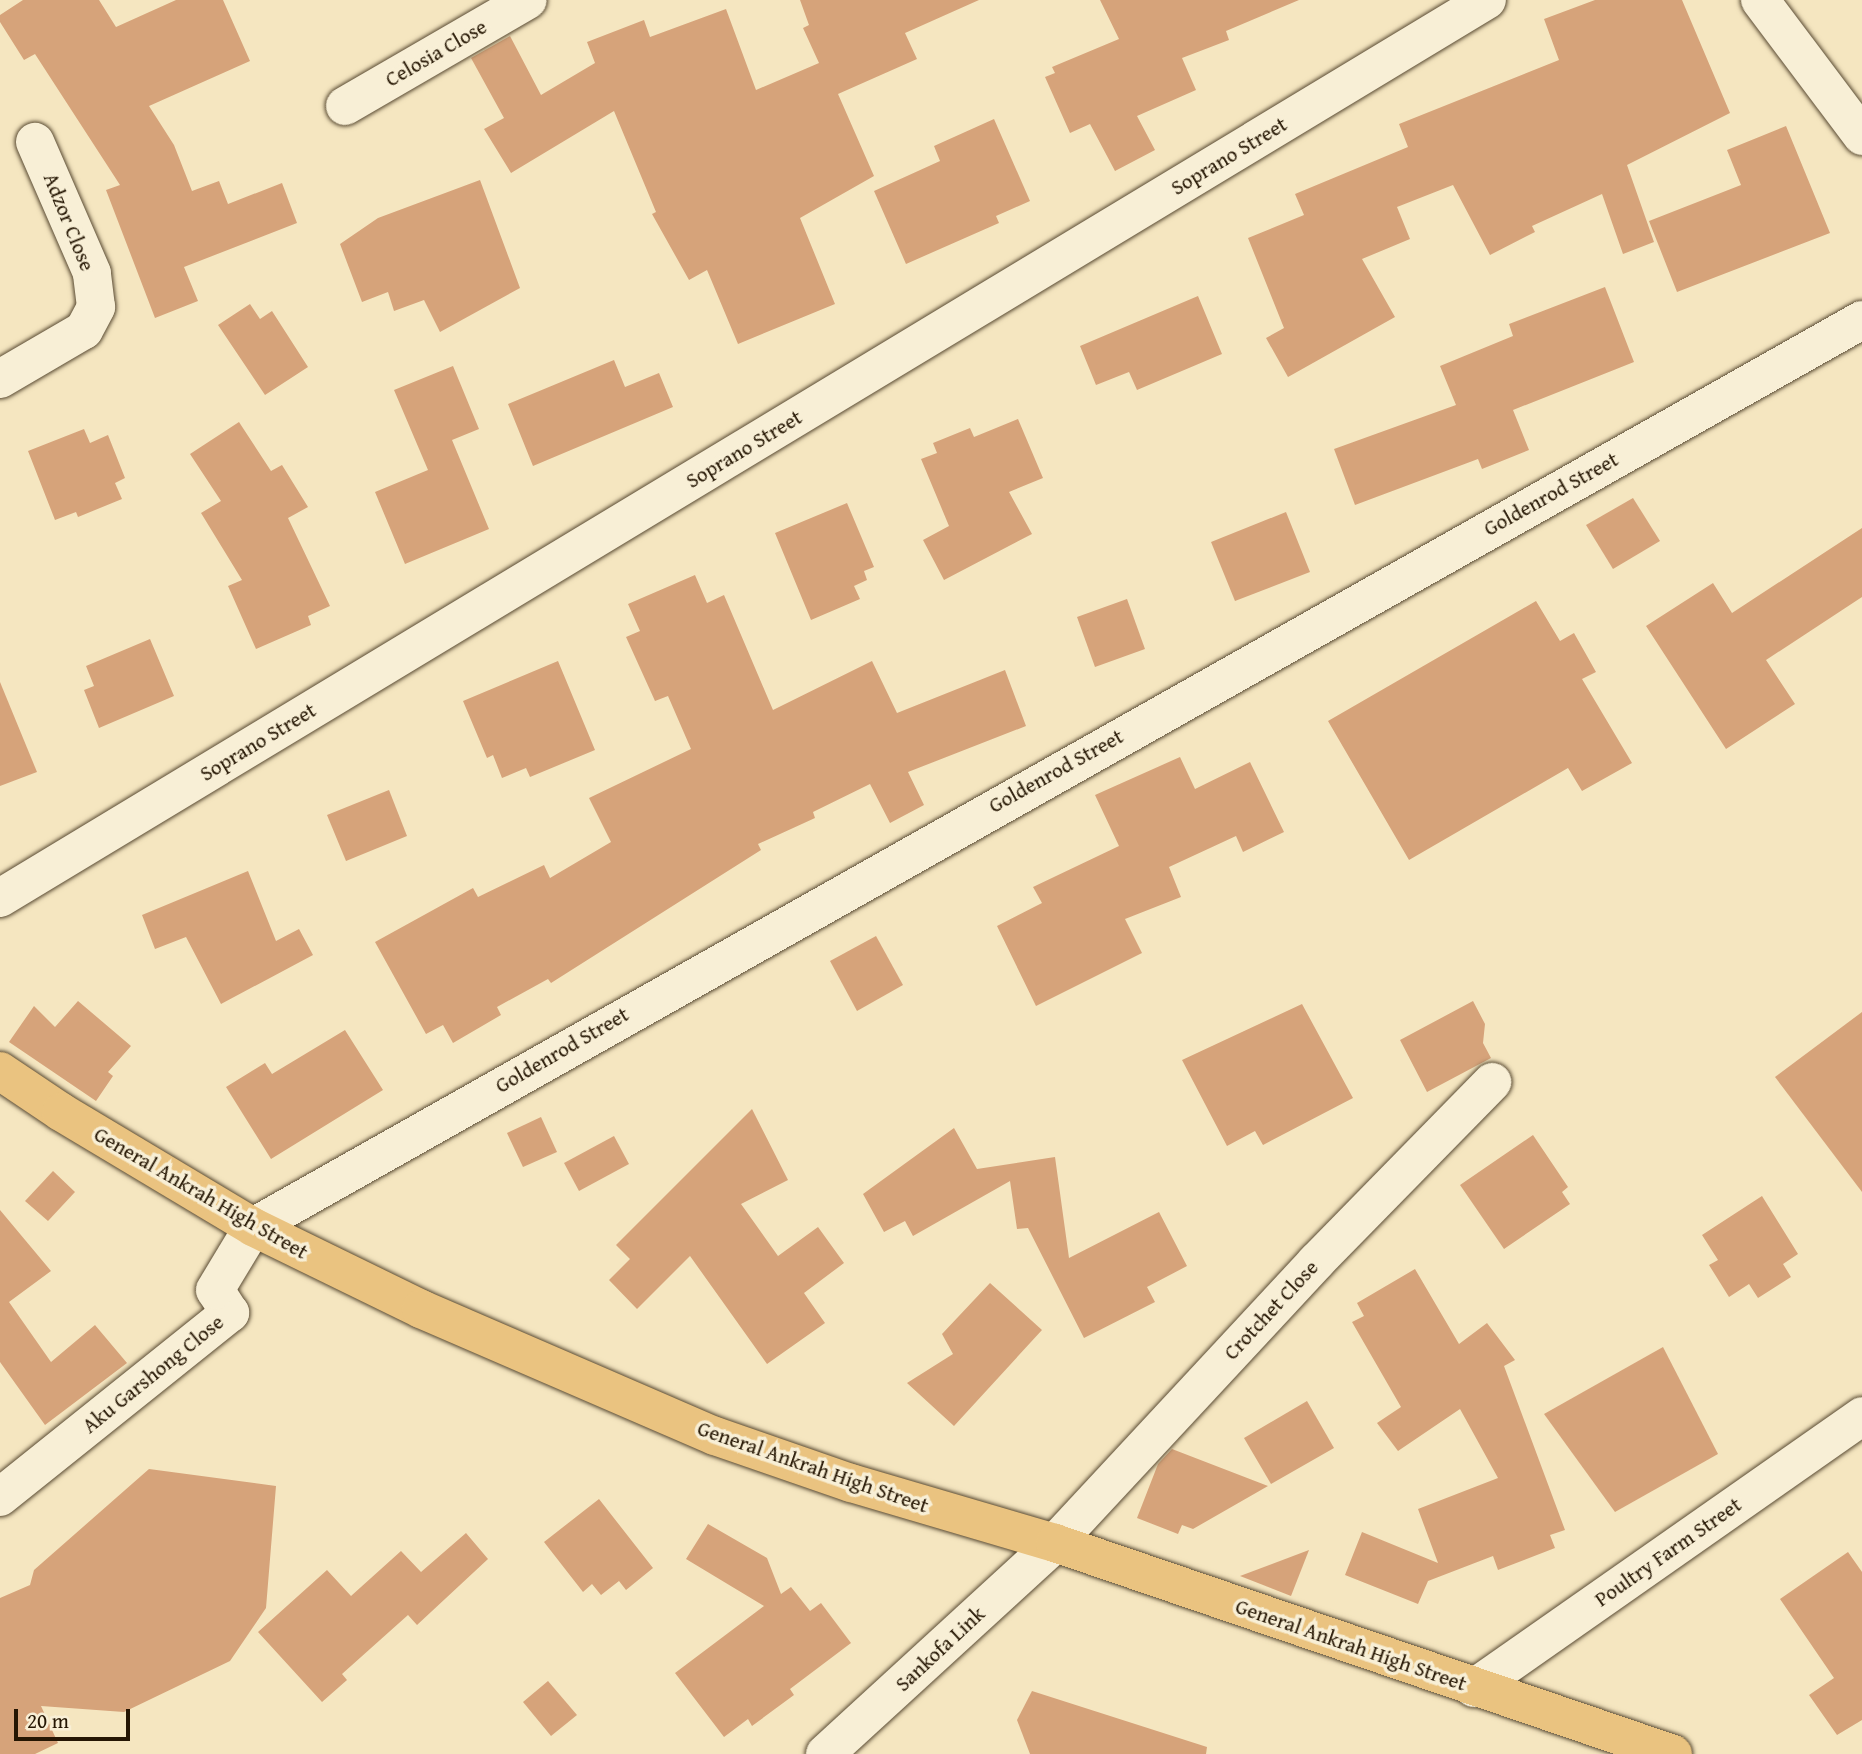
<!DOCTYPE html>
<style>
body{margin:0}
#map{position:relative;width:1862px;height:1754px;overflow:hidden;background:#f5e6c0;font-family:"Gentium Book Plus",serif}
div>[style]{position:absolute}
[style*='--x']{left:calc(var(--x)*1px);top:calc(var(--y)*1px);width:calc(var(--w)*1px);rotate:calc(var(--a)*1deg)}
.building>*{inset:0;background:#d6a37a}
.roads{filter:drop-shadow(0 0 2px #594a32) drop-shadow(0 0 2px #594a32)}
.minor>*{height:38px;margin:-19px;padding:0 19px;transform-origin:19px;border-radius:19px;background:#f8efd6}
.major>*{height:38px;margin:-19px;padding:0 19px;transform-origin:19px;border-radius:19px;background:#eac380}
span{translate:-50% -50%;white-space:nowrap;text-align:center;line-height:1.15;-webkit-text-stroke:7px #f8efd6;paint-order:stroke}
.street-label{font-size:21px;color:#251603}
.scale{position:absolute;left:14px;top:1709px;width:116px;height:32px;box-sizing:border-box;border:4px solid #251603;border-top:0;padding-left:9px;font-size:21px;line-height:24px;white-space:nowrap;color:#251603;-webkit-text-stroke:5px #f8efd6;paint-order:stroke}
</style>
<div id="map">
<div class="building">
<div style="clip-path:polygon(23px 0,99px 0,116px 27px,176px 0,223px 0,250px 61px,149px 106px,174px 145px,192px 191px,219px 181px,228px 204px,282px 183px,297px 223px,184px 267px,198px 301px,155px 318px,106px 190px,120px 185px,35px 54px,24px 60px,0 22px,0 15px)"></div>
<div style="clip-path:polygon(800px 0,979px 0,905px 33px,917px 59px,838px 94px,874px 176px,800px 218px,835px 304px,738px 344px,707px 270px,689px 280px,652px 214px,656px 212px,614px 111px,511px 173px,484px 129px,504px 118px,471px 58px,510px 36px,541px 95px,595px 63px,587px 42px,644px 20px,650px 37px,726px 9px,756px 90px,819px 63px,803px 28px,809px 25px)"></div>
<div style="clip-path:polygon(1100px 0,1299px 0,1226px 31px,1229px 40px,1182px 58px,1196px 90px,1137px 116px,1155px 150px,1115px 171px,1090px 124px,1070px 133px,1045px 77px,1055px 73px,1052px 67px,1119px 39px)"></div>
<div style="clip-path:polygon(1595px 0,1682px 0,1730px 113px,1627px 165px,1654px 242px,1623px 254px,1602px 194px,1532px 226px,1535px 232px,1490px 255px,1453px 185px,1397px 207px,1410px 239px,1362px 259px,1395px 317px,1288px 377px,1266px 338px,1284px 328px,1248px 238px,1304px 215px,1295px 194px,1408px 147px,1399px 124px,1559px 60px,1544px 19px)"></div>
<div style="clip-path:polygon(994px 119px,1030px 201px,996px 216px,999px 223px,906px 264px,874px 191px,940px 161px,934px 146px)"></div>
<div style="clip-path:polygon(1786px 126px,1830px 233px,1677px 292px,1649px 221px,1741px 185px,1727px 150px)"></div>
<div style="clip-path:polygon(480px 180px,520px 288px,440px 332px,424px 300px,394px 311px,388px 292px,362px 302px,340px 244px,378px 218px)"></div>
<div style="clip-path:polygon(1605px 287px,1634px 362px,1513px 410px,1529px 450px,1482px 469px,1478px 459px,1355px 505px,1334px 449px,1456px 405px,1440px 366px,1513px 336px,1509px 324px)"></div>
<div style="clip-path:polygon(1198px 296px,1222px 354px,1137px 390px,1129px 372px,1096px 385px,1080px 346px)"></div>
<div style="clip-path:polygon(250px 304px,260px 319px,272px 311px,308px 367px,265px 395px,218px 325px)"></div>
<div style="clip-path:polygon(614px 360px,625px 387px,659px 373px,673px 407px,533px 466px,508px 404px)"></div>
<div style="clip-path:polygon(453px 366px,479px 429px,452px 440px,489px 529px,405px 564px,375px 492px,428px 470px,394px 390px)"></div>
<div style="clip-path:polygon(1018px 419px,1043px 478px,1009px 492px,1032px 534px,944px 580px,923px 540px,949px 526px,921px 459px,937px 453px,933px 443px,970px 428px,974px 437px)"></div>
<div style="clip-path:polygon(239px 422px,271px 471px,282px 465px,308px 507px,288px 518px,330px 606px,308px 616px,311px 625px,256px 649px,228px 586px,242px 580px,201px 513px,221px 501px,190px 454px)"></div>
<div style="clip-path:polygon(84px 429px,90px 443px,108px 435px,125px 478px,115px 483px,122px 499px,78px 517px,76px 512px,55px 520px,28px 451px)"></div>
<div style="clip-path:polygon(1633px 498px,1660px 541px,1613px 569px,1586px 525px)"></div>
<div style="clip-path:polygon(847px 503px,874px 567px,864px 571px,867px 580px,854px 586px,860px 599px,811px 620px,775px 533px)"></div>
<div style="clip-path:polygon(1286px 512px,1310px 572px,1235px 601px,1211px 542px)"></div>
<div style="clip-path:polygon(1862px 528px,1862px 597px,1766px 660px,1795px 704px,1726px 749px,1646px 626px,1713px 583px,1732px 613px)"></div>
<div style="clip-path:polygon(695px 575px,707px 603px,724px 595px,773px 710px,872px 661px,897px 713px,1005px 670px,1026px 726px,908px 772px,924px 805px,890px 823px,870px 784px,813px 812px,815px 818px,758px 844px,761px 850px,551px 983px,548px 979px,497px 1007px,501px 1015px,453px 1043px,443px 1025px,426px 1034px,375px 942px,473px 888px,478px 897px,544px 865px,550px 878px,611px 842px,589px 798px,691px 749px,668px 696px,655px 701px,626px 637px,640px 631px,628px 604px)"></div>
<div style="clip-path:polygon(1127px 599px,1145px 649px,1095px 667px,1077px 617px)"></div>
<div style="clip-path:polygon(1536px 601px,1560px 641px,1574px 633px,1596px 672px,1582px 679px,1632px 763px,1582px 791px,1568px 768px,1409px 860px,1328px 721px)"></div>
<div style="clip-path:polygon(150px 639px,174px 696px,99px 728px,84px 690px,94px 686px,86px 666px)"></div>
<div style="clip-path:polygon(558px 661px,595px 750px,530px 777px,526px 768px,502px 778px,493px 755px,487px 758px,463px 701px)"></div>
<div style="clip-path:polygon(0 682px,37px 772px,0 786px)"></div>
<div style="clip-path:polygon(1180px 757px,1195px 789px,1250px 762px,1284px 832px,1243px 852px,1236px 836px,1169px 867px,1181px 897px,1125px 919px,1142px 953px,1036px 1006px,997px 926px,1042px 903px,1033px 887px,1119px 846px,1095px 795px)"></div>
<div style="clip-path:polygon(389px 790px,407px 836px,346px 861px,327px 815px)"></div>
<div style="clip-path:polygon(248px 871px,276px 941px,299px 929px,313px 955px,221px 1004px,186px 937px,155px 949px,142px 915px)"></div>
<div style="clip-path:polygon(876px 936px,903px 985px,857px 1011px,830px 961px)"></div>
<div style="clip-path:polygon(78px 1001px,131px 1046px,108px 1072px,113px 1076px,96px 1101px,9px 1042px,34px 1006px,55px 1027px)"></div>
<div style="clip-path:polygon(1473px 1001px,1485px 1024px,1483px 1043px,1491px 1058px,1427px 1092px,1400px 1040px)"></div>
<div style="clip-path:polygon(1302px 1004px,1353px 1098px,1263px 1145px,1255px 1131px,1227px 1146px,1182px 1060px)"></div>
<div style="clip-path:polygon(1862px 1012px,1862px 1192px,1775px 1077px)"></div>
<div style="clip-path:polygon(345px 1030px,383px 1090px,271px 1159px,226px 1087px,265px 1063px,272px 1074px)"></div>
<div style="clip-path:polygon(752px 1109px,788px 1180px,741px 1204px,778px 1256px,818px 1227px,844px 1263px,804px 1293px,825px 1323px,767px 1364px,690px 1256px,637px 1309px,609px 1280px,630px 1259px,616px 1245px)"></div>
<div style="clip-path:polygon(541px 1117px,557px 1152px,523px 1167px,507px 1133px)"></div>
<div style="clip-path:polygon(954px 1128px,977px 1169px,1055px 1157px,1069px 1258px,1159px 1212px,1187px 1266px,1147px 1287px,1155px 1302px,1084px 1338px,1028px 1228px,1017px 1229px,1010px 1181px,913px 1236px,905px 1221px,884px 1232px,863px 1194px)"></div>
<div style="clip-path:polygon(1533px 1135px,1568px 1187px,1562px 1192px,1570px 1204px,1504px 1249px,1460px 1185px)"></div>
<div style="clip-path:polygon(614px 1136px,629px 1164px,579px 1191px,564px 1163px)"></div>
<div style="clip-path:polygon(53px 1171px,75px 1192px,48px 1221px,25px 1201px)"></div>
<div style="clip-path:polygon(1762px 1196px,1798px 1254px,1783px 1264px,1791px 1277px,1758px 1298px,1749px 1284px,1729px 1297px,1709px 1265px,1718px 1260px,1702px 1235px)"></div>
<div style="clip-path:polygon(0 1210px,51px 1271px,9px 1302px,51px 1362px,95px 1325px,127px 1363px,45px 1425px,0 1362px)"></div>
<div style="clip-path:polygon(1415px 1269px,1459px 1344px,1487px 1323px,1515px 1360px,1504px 1366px,1565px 1530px,1550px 1535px,1555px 1548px,1498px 1570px,1493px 1556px,1428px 1581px,1418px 1604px,1345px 1575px,1362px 1532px,1438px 1563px,1418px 1509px,1498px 1478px,1460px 1409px,1398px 1451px,1377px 1423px,1401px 1407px,1352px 1322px,1364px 1316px,1357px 1303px)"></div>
<div style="clip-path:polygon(990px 1283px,1042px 1330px,954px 1426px,907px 1383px,953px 1354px,942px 1334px)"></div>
<div style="clip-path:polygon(1663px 1347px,1718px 1454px,1615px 1512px,1544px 1414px)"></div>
<div style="clip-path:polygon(1307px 1401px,1334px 1448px,1271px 1484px,1244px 1438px)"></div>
<div style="clip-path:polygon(1172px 1449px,1268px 1486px,1193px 1529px,1182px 1525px,1178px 1534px,1137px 1518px,1158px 1464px)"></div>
<div style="clip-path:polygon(149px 1469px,276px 1486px,266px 1608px,230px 1661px,124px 1712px,41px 1706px,58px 1743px,35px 1754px,0 1754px,0 1598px,30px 1585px,34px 1570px)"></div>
<div style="clip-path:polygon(599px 1499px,653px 1568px,626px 1590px,619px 1581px,601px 1595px,592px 1584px,583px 1592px,544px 1542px)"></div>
<div style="clip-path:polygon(708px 1524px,767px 1558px,781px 1594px,791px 1587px,810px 1611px,821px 1603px,851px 1643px,790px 1689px,794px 1695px,752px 1726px,748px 1719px,724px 1737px,675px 1673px,764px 1606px,686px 1559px)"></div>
<div style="clip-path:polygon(466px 1533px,488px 1559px,417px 1625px,408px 1615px,342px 1674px,347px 1680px,322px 1702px,258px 1632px,327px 1570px,351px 1596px,401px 1551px,421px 1572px)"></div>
<div style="clip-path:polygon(1309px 1550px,1291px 1596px,1240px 1576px)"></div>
<div style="clip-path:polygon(1848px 1552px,1862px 1572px,1862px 1720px,1837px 1735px,1809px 1695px,1834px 1678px,1780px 1599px)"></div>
<div style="clip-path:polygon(548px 1681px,577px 1715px,551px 1736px,523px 1702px)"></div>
<div style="clip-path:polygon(1032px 1691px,1207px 1747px,1206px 1754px,1030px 1754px,1017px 1720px)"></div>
</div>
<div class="roads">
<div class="minor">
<div style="--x:1760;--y:0;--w:170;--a:53.1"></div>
<div style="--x:345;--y:106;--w:211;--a:-30.1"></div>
<div style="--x:0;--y:379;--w:97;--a:-30.3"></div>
<div style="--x:84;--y:330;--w:26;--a:-62"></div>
<div style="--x:96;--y:307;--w:34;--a:-97"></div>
<div style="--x:92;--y:273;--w:143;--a:-113.5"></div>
<div style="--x:0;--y:898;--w:1737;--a:-31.13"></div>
<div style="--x:0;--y:1497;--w:295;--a:-38.7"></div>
<div style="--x:230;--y:1313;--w:27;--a:-123"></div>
<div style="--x:215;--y:1290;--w:74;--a:-58.9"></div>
<div style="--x:253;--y:1227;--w:1847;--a:-29.41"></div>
<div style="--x:1474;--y:1688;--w:474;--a:-35"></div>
<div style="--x:825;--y:1754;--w:312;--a:-42.5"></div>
<div style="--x:1055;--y:1543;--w:384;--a:-47.1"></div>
<div style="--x:1316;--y:1262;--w:252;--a:-45.6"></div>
</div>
<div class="major">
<div style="--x:0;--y:1071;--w:73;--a:33.9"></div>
<div style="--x:61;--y:1112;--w:224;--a:30.9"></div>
<div style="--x:253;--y:1227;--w:187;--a:26"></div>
<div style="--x:421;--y:1309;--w:320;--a:23.4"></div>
<div style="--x:715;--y:1436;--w:144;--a:19.1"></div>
<div style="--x:851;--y:1483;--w:213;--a:16.4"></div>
<div style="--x:1055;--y:1543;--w:653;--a:18.85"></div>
</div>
</div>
<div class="street-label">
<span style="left:436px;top:53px;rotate:-30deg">Celosia Close</span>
<span style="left:1229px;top:156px;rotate:-31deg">Soprano Street</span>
<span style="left:69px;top:222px;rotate:68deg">Adzor Close</span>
<span style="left:744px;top:449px;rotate:-31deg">Soprano Street</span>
<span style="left:1551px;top:494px;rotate:-29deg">Goldenrod Street</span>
<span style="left:258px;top:742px;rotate:-31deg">Soprano Street</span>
<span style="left:1056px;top:771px;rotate:-29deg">Goldenrod Street</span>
<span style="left:562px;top:1050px;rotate:-30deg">Goldenrod Street</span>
<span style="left:201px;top:1193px;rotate:30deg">General Ankrah High Street</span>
<span style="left:1271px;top:1310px;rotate:-47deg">Crotchet Close</span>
<span style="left:153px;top:1374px;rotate:-39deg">Aku Garshong Close</span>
<span style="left:813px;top:1467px;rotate:19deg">General Ankrah High Street</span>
<span style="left:1668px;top:1552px;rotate:-35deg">Poultry Farm Street</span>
<span style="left:1351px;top:1645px;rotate:19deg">General Ankrah High Street</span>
<span style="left:940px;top:1649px;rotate:-43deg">Sankofa Link</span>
</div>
<div class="scale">20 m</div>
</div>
